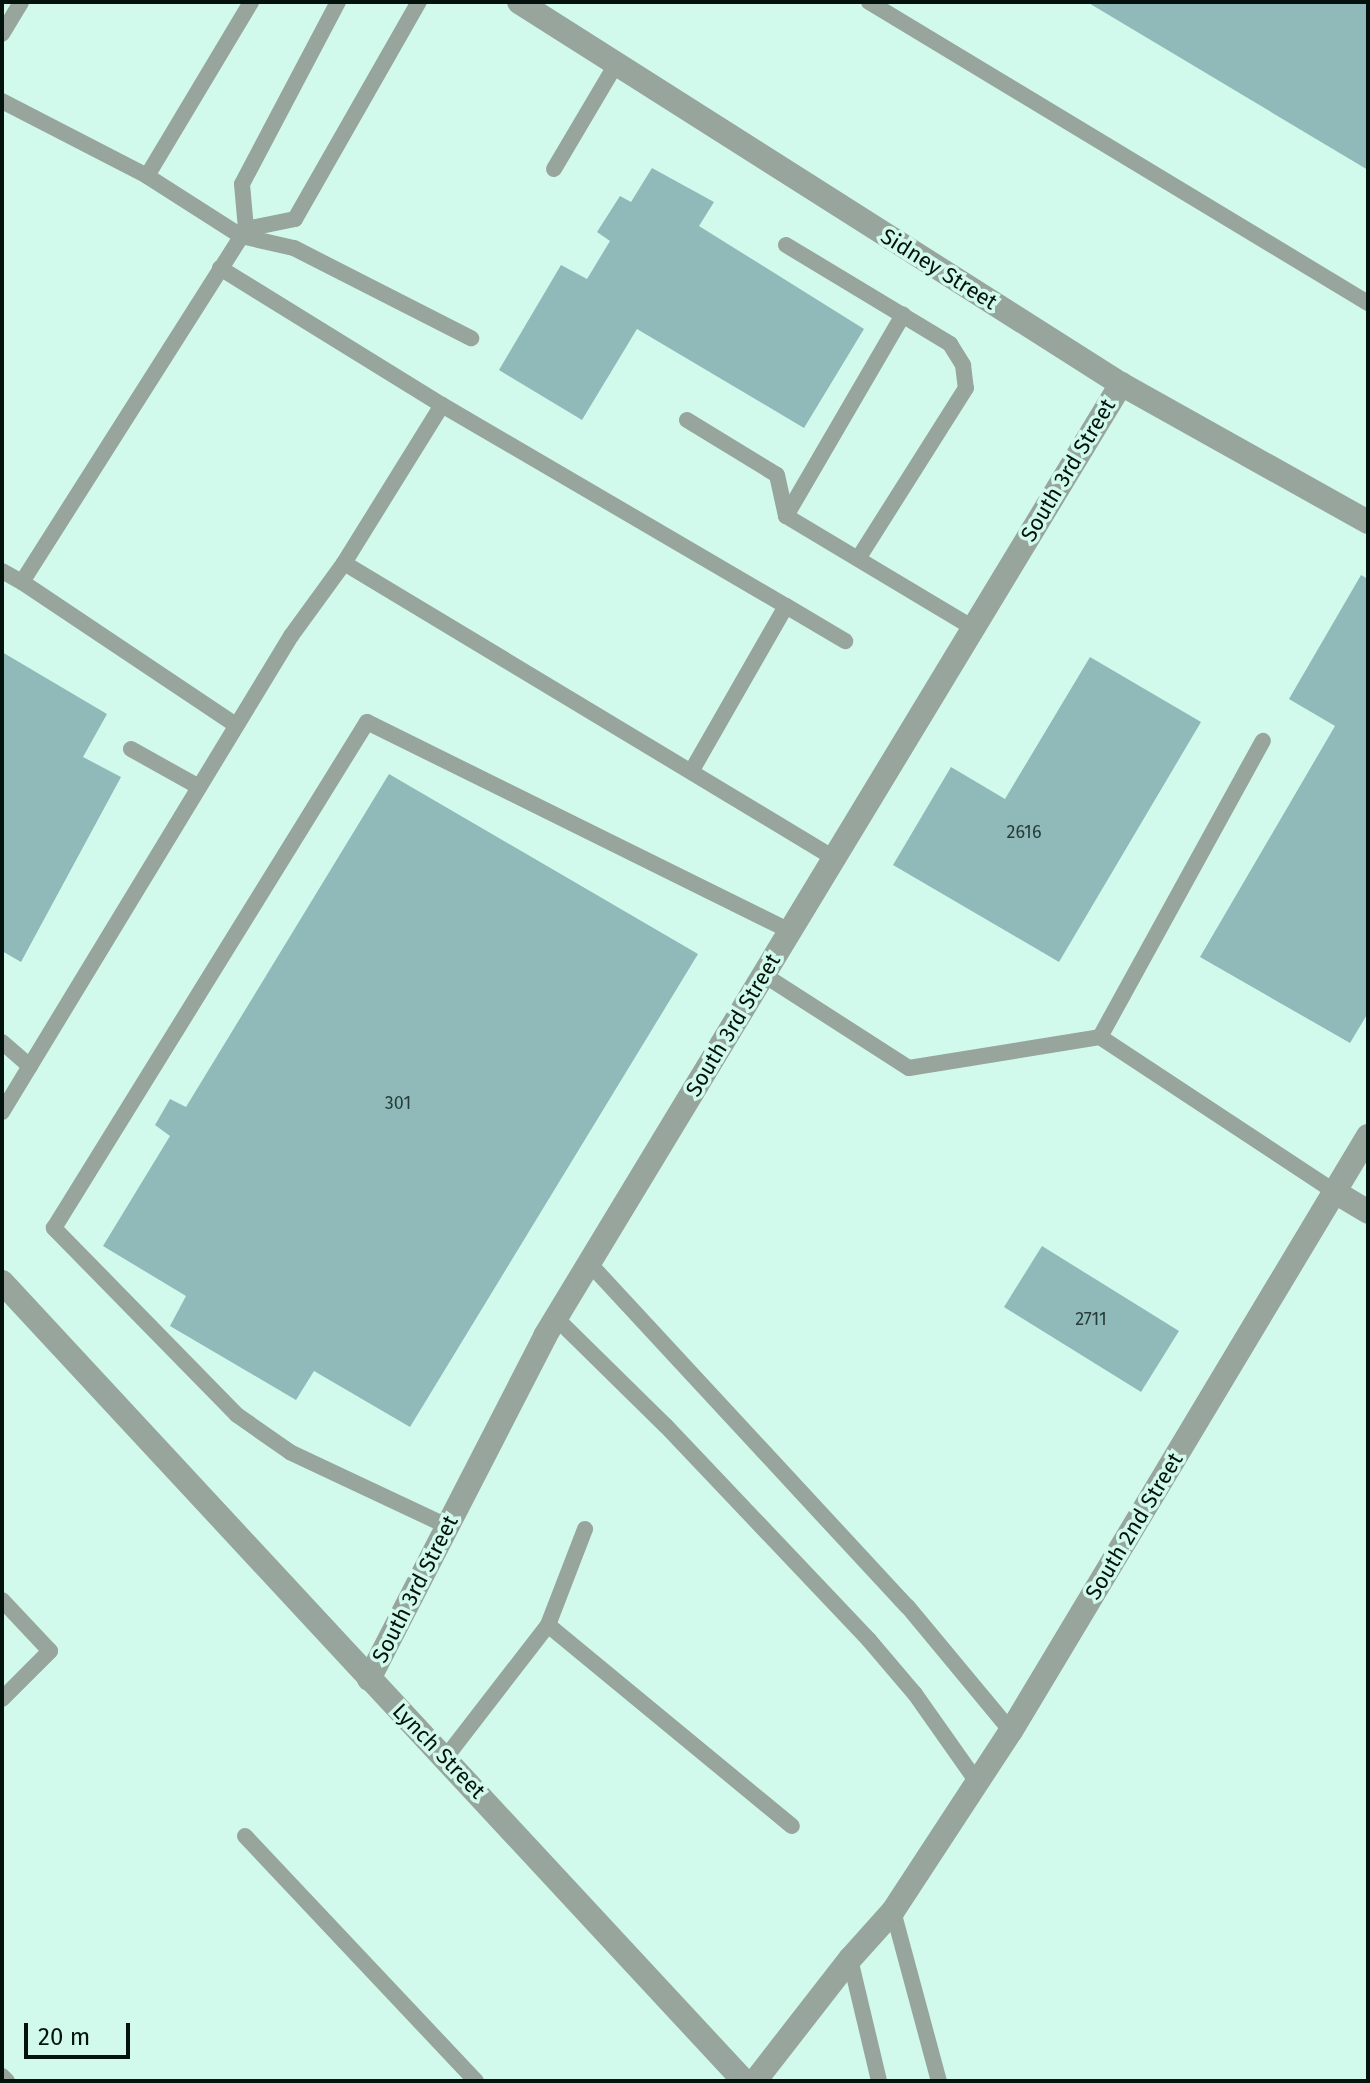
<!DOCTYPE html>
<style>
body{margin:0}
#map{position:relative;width:1370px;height:2083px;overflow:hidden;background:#d1faed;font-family:"Fira Sans",sans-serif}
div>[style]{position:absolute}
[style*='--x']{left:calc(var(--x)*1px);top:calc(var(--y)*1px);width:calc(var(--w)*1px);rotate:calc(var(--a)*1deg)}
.building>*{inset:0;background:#90baba}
.service>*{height:16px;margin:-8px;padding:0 8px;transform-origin:8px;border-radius:8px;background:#98a59c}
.minor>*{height:24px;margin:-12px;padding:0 12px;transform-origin:12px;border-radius:12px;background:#98a59c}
span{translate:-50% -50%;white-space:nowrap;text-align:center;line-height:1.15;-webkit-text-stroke:7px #d1faed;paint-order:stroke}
.number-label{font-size:18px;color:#273c39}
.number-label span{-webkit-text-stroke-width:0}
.street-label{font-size:22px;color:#04120e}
.frame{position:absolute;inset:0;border:4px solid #04120e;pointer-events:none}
.scale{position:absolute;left:24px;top:2023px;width:106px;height:36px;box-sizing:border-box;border:4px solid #04120e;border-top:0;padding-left:10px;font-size:24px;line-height:28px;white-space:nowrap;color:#04120e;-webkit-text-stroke:6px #d1faed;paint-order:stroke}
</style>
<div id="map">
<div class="building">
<div style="clip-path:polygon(1087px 2px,1368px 2px,1368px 170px)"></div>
<div style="clip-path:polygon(652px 168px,714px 202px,699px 226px,864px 329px,804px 428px,637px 329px,582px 420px,499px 370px,561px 265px,587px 279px,610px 241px,597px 232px,620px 196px,631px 202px)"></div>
<div style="clip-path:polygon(1361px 575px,1368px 579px,1368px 1013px,1350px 1043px,1200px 957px,1335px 726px,1289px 699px)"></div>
<div style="clip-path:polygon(2px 652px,107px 714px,83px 757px,121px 777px,21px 962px,2px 951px)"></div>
<div style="clip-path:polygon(1090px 657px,1201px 722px,1059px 962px,893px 865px,951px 767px,1005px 799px)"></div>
<div style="clip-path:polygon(389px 774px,698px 954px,410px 1427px,314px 1371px,296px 1400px,170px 1326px,186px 1296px,103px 1246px,170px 1136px,155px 1125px,170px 1099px,186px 1107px)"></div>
<div style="clip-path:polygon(1042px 1246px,1179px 1331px,1141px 1392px,1004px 1307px)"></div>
</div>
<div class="service">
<div style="--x:869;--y:2;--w:583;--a:31.1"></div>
<div style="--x:2;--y:34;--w:37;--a:-59"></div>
<div style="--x:2;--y:101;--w:163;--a:27.3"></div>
<div style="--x:147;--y:176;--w:203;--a:-59.1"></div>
<div style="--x:554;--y:169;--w:122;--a:-59.4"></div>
<div style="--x:147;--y:176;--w:112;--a:32.6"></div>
<div style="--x:241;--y:236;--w:54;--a:12.8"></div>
<div style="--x:294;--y:248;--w:199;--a:27"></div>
<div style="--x:246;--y:229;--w:50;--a:-11.5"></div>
<div style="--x:295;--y:219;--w:250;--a:-60.3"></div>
<div style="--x:786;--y:245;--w:192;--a:31.1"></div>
<div style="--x:950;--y:344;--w:25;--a:58"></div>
<div style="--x:963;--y:365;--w:23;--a:83"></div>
<div style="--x:966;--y:388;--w:202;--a:122.3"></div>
<div style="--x:220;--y:268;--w:261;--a:31.7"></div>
<div style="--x:687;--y:420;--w:105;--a:31.4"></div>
<div style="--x:777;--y:475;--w:42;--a:77.6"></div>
<div style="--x:786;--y:516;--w:218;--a:30.9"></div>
<div style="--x:786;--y:516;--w:233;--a:-59.8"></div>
<div style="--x:344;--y:563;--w:186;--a:-58.2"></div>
<div style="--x:442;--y:405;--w:398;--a:30.3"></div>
<div style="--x:786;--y:606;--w:189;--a:119.8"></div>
<div style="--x:2;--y:571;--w:23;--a:29"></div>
<div style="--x:22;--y:582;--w:418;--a:-57.6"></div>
<div style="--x:246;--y:229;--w:45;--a:-95.1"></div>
<div style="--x:242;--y:184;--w:206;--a:-62.2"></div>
<div style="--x:22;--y:582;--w:257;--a:33.8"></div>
<div style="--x:786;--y:606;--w:69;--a:30.7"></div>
<div style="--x:131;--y:749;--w:78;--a:29.2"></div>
<div style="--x:764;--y:975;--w:172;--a:32.7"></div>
<div style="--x:909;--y:1068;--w:193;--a:-9.2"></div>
<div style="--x:1100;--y:1037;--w:338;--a:-61.2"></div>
<div style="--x:1100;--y:1037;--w:282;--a:33.4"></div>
<div style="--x:2;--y:1042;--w:37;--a:41"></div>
<div style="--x:2;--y:1112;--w:557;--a:-58.74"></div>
<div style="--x:291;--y:636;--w:90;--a:-54"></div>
<div style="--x:344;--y:563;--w:572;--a:31.05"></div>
<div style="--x:589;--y:1263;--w:469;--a:47.2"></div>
<div style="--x:908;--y:1607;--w:161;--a:50.3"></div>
<div style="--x:556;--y:1318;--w:154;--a:44.5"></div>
<div style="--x:666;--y:1426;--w:295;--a:46.5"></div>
<div style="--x:869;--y:1640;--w:71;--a:49.6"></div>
<div style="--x:915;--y:1694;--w:108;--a:54.8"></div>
<div style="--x:447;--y:1526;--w:174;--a:-154.8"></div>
<div style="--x:290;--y:1452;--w:65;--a:-145.1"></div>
<div style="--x:237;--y:1415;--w:262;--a:-134.4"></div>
<div style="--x:54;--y:1228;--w:595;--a:-58.26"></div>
<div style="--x:367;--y:722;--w:471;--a:26.3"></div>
<div style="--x:2;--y:1600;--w:70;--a:46.7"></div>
<div style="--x:50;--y:1651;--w:68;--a:135"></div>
<div style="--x:548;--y:1625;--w:103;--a:-68.9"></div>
<div style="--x:446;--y:1757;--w:167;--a:-52.3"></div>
<div style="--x:548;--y:1625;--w:316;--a:39.5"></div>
<div style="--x:245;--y:1836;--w:337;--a:46.7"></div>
<div style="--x:893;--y:1911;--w:176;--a:74.9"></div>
<div style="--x:850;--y:1959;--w:125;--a:76.6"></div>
<div style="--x:2;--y:2076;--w:7;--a:45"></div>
</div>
<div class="minor">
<div style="--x:519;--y:2;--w:713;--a:32.4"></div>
<div style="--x:1121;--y:384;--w:283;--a:29.2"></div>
<div style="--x:1335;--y:1192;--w:39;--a:31"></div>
<div style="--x:2;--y:1282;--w:1090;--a:47.12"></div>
<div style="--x:369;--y:1679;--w:386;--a:-62.8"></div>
<div style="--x:545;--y:1336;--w:1113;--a:-58.82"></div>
<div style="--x:755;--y:2081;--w:155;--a:-52.1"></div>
<div style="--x:850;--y:1959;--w:64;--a:-48.1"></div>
<div style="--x:893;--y:1911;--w:215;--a:-56.8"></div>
<div style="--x:1011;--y:1731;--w:694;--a:-59.04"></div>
</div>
<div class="number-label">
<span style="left:1024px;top:832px">2616</span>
<span style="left:398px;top:1103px">301</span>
<span style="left:1091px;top:1319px">2711</span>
</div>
<div class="street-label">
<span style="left:939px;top:269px;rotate:32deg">Sidney Street</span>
<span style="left:1068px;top:470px;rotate:-59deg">South 3rd Street</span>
<span style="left:733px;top:1025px;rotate:-59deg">South 3rd Street</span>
<span style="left:1134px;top:1526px;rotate:-59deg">South 2nd Street</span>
<span style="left:415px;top:1589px;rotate:-63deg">South 3rd Street</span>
<span style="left:439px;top:1751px;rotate:46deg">Lynch Street</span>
</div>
<div class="frame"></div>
<div class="scale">20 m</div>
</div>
